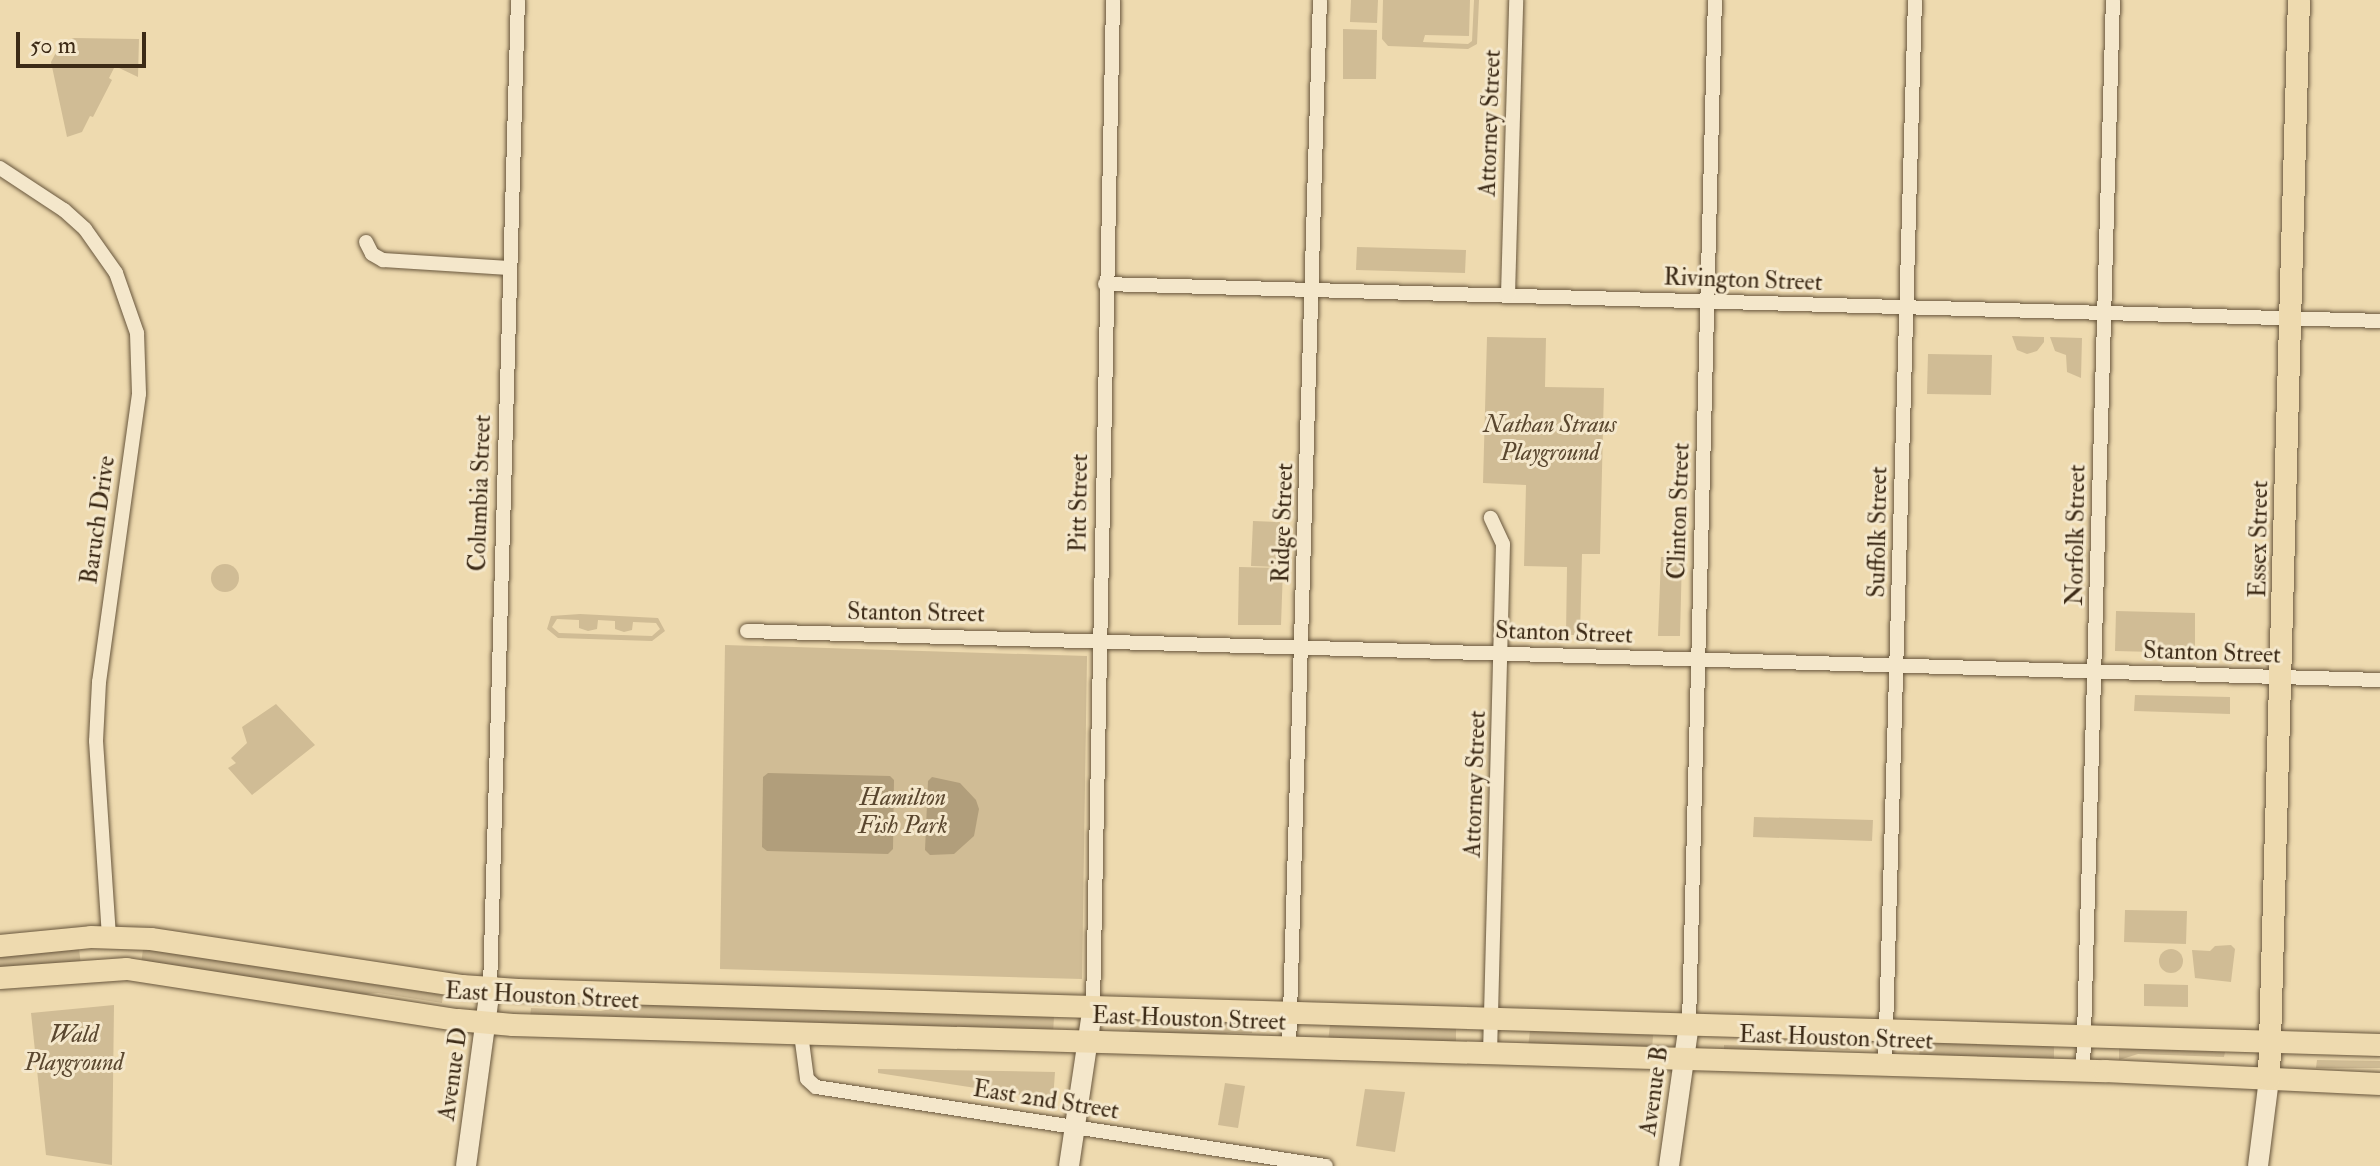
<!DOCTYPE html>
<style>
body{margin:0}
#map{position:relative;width:2380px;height:1166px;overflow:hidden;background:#eedaaf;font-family:"IM FELL Double Pica",serif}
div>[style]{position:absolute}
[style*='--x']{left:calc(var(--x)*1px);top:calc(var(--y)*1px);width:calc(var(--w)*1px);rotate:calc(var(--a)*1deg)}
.green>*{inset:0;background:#d0bc95}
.round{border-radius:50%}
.water>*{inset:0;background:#b19e7b}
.roads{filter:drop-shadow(0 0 2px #68563c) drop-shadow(0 0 2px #68563c)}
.street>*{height:14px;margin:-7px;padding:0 7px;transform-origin:7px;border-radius:7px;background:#f4e7cb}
.secondary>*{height:20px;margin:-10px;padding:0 10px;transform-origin:10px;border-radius:10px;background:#f4e7cb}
.primary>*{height:22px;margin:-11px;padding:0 11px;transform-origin:11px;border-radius:11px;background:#eedaaf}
span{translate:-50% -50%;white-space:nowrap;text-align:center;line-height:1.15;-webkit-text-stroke:6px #f4e7cb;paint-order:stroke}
.street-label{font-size:24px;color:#3c2a16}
.park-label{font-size:24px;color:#5a472f;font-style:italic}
.scale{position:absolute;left:16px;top:32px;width:130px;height:36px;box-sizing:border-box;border:4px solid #3c2a16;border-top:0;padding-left:10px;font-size:24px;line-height:28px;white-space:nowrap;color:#3c2a16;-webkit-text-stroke:6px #f4e7cb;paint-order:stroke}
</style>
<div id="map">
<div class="green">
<div style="clip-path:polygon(1351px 0,1378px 0,1377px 23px,1350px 22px)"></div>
<div style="clip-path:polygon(1383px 0,1470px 0,1469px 36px,1425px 35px,1423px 42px,1468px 44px,1472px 41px,1474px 0,1479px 0,1477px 44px,1468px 49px,1388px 46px,1382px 39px)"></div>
<div style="clip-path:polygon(1343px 29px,1377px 30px,1376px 79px,1343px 79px)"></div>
<div style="clip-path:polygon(74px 38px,139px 39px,138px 77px,115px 66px,109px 78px,112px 80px,93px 117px,90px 116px,82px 132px,67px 137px,51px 62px,61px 43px)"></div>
<div style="clip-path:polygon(1357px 247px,1466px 250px,1465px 273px,1356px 270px)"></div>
<div style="clip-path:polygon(2012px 336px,2044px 337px,2044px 342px,2037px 351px,2027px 354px,2017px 350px)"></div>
<div style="clip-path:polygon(1487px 337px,1546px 338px,1545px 387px,1604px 388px,1600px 554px,1582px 554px,1580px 635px,1566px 635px,1567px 567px,1524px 566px,1526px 485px,1483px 483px)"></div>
<div style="clip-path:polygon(2050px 337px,2082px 338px,2081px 378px,2067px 372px,2066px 355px,2055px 351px)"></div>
<div style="clip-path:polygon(1928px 354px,1992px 355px,1991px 395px,1927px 394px)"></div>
<div style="clip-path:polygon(1253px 521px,1280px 522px,1279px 567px,1251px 566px)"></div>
<div style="clip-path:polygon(1661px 557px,1682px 557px,1680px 636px,1658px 636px)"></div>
<div class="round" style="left:211px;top:564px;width:28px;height:28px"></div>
<div style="clip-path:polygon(1239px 567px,1283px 568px,1281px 625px,1238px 625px)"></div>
<div style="clip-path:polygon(2116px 611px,2195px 613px,2195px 653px,2115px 651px)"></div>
<div style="clip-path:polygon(evenodd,580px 614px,658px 618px,665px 631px,652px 641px,558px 638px,547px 629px,551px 616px,580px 614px,557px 619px,579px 620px,579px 628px,588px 631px,597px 629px,598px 620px,615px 621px,615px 629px,624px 632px,632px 630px,633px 622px,656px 623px,660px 629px,652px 636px,559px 633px,552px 627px,557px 619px)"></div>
<div style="clip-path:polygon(725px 645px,1087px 656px,1082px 979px,720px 969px)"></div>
<div style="clip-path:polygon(2135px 695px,2230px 697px,2230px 714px,2134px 711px)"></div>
<div style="clip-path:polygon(276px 704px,315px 745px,252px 795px,228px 768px,236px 763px,231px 758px,247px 743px,242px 727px)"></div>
<div style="clip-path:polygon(1754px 817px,1873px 820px,1872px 841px,1753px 837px)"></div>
<div style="clip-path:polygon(2125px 910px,2187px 911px,2186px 944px,2124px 942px)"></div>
<div style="clip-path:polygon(2231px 945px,2235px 949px,2231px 982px,2195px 978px,2192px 950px,2210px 951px,2215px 946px)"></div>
<div class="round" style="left:2159px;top:949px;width:24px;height:24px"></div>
<div style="clip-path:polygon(79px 949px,81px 965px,0 972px,0 955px)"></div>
<div style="clip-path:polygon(143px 949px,443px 995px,442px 1003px,378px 993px,347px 996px,141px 964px)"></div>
<div style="clip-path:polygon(2144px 984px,2188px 985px,2188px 1007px,2144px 1006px)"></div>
<div style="clip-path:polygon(634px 1003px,1054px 1016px,1053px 1035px,530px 1019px,531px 1008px,601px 1011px)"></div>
<div style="clip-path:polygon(114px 1005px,112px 1165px,46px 1155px,31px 1013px)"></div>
<div style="clip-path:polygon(1228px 1022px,1253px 1022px,1252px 1033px,1229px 1033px,1201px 1040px,1127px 1037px,1131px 1026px,1189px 1028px)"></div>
<div style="clip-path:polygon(1330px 1025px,1456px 1028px,1456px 1046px,1328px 1042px)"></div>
<div style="clip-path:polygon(1530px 1031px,1653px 1035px,1652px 1051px,1528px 1047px)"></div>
<div style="clip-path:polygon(1818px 1039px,1850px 1040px,1850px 1050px,1819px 1049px,1785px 1056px,1724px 1054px,1724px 1045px,1784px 1047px)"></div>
<div style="clip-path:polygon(1920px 1042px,2054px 1046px,2054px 1063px,1919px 1060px)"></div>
<div style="clip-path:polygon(2119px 1048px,2225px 1052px,2224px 1057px,2138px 1054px,2119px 1060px)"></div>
<div style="clip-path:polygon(2317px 1060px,2380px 1061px,2380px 1068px,2316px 1068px)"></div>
<div style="clip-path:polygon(878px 1069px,1055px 1072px,1053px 1100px,878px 1073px)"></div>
<div style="clip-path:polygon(1225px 1083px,1245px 1086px,1238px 1128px,1218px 1125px)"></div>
<div style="clip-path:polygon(1365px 1089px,1405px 1092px,1395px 1152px,1356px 1146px)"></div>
</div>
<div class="water">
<div style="clip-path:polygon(768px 773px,890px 776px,894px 780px,893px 849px,888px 854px,767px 851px,762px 847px,763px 777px)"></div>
<div style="clip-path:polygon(932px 777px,960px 783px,976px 800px,979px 809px,974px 836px,954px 854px,930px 855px,925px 850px,928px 781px)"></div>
</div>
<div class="roads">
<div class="street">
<div style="--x:0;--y:168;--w:77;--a:33.3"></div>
<div style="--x:64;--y:210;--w:28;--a:42"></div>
<div style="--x:85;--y:229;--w:54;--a:54.8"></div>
<div style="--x:116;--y:273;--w:64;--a:70.7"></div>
<div style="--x:137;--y:333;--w:61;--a:88.1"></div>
<div style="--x:139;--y:394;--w:291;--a:97.9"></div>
<div style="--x:99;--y:682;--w:59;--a:92.9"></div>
<div style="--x:96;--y:741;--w:196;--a:86.2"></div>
<div style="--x:366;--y:242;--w:13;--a:63"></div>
<div style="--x:372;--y:254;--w:13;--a:29"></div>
<div style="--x:383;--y:260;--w:126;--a:3.6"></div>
<div style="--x:1105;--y:284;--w:1276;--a:1.66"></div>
<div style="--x:1508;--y:295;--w:295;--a:-88.4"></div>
<div style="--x:747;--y:631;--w:1634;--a:1.72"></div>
<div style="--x:490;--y:988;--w:988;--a:-88.38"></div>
<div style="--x:1093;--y:1006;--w:1006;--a:-88.86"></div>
<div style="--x:1689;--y:1024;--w:1024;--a:-88.55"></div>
<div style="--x:801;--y:1034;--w:45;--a:82.4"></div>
<div style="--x:807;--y:1079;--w:12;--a:42"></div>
<div style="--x:816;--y:1087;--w:516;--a:8.81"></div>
<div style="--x:1289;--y:1048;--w:1048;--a:-88.31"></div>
<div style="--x:1490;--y:1054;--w:510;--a:-88.54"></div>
<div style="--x:1503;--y:544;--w:29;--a:-115"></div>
<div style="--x:1885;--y:1066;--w:1066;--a:-88.39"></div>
<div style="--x:2083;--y:1071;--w:1071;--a:-88.4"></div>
</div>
<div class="secondary">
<div style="--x:466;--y:1166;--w:180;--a:-82.3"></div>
<div style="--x:1069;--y:1166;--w:162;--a:-81.5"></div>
<div style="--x:1669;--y:1166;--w:143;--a:-82"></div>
<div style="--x:2258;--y:1166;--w:88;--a:-82.8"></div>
</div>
<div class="primary">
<div style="--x:0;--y:946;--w:91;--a:-5.6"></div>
<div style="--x:91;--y:937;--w:60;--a:1.9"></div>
<div style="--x:151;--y:939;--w:315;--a:8.6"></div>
<div style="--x:462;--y:986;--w:56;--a:4.1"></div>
<div style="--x:518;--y:990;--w:1863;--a:1.69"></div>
<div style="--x:0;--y:978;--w:127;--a:-4.1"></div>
<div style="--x:127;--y:969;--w:335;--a:8.8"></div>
<div style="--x:458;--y:1020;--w:55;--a:5.2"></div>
<div style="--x:513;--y:1025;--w:1593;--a:1.66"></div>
<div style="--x:2105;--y:1071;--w:275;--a:2.7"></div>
<div style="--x:2269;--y:1079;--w:1079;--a:-88.41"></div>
</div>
</div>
<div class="street-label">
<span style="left:1490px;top:123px;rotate:-88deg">Attorney Street</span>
<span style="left:1743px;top:280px;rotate:2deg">Rivington Street</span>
<span style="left:480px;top:493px;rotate:-88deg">Columbia Street</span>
<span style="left:1079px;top:503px;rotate:-89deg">Pitt Street</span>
<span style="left:1679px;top:511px;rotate:-88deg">Clinton Street</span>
<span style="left:98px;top:520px;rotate:-82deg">Baruch Drive</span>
<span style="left:1283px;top:523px;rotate:-88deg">Ridge Street</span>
<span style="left:1878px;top:532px;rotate:-89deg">Suffolk Street</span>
<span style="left:2076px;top:535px;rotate:-89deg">Norfolk Street</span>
<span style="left:2259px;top:539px;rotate:-89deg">Essex Street</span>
<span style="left:916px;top:613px;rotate:1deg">Stanton Street</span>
<span style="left:1564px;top:633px;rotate:2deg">Stanton Street</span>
<span style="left:2212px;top:653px;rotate:2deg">Stanton Street</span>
<span style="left:1475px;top:784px;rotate:-88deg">Attorney Street</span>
<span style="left:542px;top:996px;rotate:3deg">East Houston Street</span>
<span style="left:1189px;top:1019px;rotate:2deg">East Houston Street</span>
<span style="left:1836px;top:1038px;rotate:2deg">East Houston Street</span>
<span style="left:453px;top:1074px;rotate:-82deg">Avenue D</span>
<span style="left:1654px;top:1091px;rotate:-82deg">Avenue B</span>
<span style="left:1046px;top:1100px;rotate:9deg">East 2nd Street</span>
</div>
<div class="park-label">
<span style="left:1550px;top:439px">Nathan Straus<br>Playground</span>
<span style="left:903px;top:812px">Hamilton<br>Fish Park</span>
<span style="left:74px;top:1049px">Wald<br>Playground</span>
</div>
<div class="scale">50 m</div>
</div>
